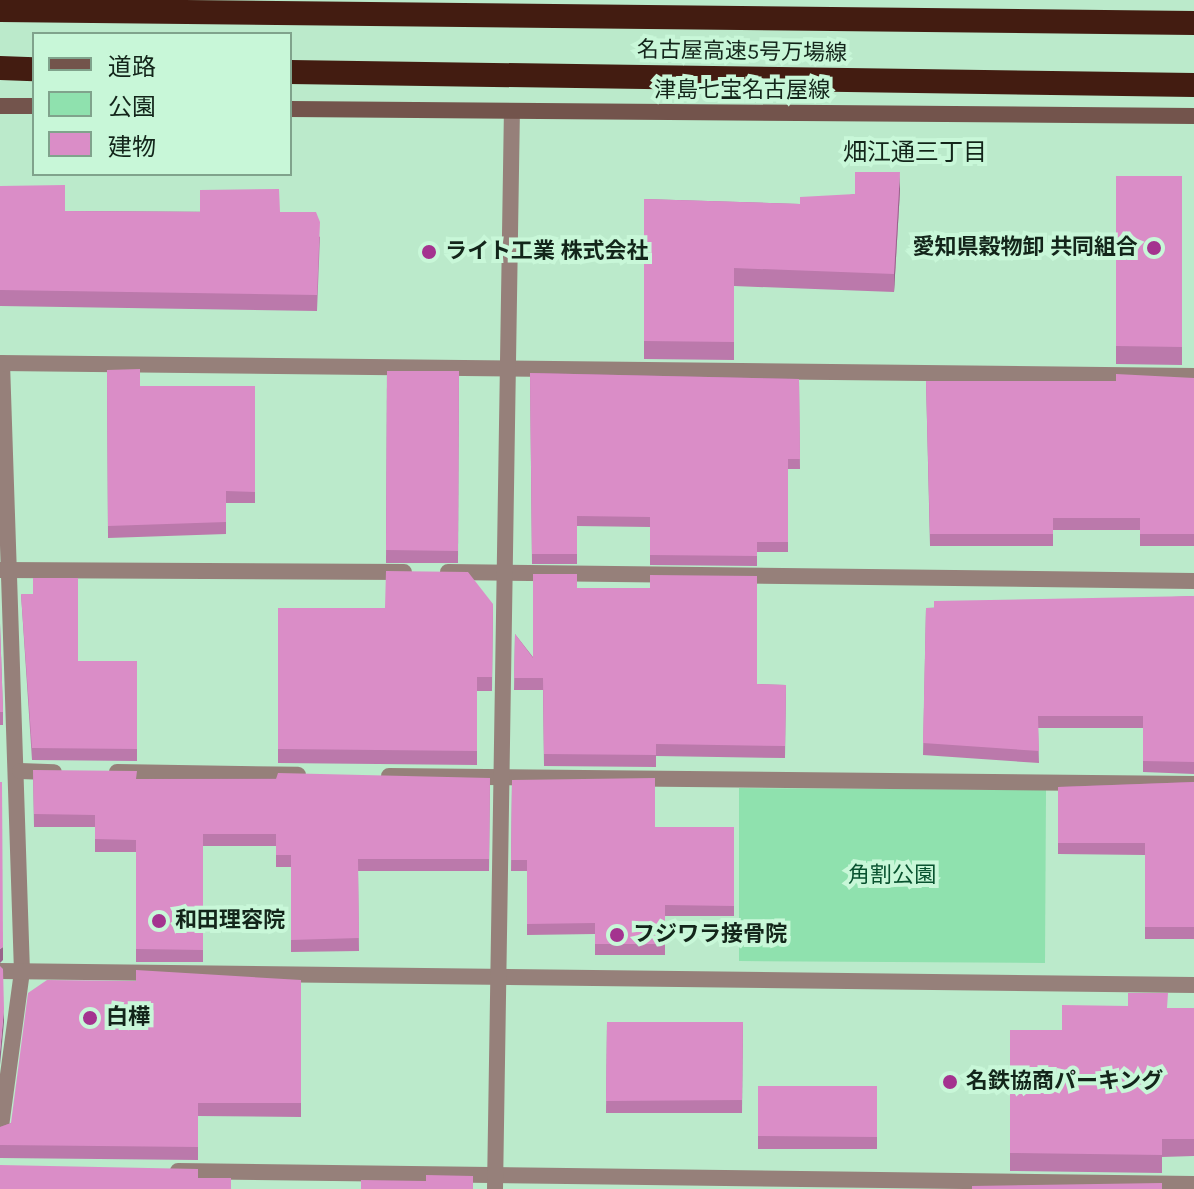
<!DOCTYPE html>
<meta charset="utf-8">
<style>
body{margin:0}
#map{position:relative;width:1194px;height:1189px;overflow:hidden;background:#bbeacb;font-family:Karla,"Noto Sans JP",sans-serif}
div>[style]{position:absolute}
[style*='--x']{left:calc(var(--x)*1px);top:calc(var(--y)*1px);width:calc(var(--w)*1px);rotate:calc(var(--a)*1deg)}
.green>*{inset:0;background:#8fe1ae}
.lane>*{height:16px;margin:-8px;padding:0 8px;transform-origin:8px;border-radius:8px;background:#96807a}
.street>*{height:16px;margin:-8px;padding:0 8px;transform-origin:8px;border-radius:8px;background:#96807a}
.secondary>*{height:16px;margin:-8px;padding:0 8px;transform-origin:8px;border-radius:8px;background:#73544c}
.highway>*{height:24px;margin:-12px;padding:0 12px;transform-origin:12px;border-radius:12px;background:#431c11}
.wall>*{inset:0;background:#bb79ab}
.shaded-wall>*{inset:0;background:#99638b}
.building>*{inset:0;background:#da8dc7}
.dots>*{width:22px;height:22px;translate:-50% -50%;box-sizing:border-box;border:4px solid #c8f7d8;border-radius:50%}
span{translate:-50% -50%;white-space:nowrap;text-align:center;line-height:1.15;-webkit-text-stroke:8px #c8f7d8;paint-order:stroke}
.street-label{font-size:22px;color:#13251a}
.poi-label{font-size:22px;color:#13251a;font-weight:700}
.right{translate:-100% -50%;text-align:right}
.left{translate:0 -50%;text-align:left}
.park-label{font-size:22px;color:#08522f}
.neighbourhood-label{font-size:24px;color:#13251a}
.legend{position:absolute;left:32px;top:32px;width:260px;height:144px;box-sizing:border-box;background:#c8f7d8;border:2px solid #80a38c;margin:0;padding:10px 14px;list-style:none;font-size:24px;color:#13251a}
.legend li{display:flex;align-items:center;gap:16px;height:40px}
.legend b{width:40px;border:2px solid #80a38c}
</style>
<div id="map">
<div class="green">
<div style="clip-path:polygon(739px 788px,1046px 790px,1045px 963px,739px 961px)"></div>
</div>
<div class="lane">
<div style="--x:0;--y:1134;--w:163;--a:-82.3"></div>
<div style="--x:22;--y:972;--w:609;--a:-91.88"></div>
<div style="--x:178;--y:1171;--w:1016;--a:0.73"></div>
</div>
<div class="street">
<div style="--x:0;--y:363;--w:1194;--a:0.62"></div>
<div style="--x:0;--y:570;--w:404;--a:0.3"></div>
<div style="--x:448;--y:572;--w:746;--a:0.69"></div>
<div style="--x:20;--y:771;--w:34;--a:2"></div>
<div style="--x:117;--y:772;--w:181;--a:0.9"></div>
<div style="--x:389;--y:776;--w:805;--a:0.57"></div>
<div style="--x:0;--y:971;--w:1194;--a:0.67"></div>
<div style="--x:495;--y:1189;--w:1077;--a:-89.1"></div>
</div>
<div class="secondary">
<div style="--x:0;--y:106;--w:34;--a:0"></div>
<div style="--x:290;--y:109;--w:904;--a:0.44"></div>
</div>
<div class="highway">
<div style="--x:0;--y:10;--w:1194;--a:0.62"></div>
<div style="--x:0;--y:68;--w:34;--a:2"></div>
<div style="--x:290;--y:72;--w:904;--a:0.82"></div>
</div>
<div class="wall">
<div style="clip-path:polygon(1116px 176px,1182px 176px,1182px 365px,1116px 364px)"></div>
<div style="clip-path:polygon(0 186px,65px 211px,280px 212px,320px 237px,317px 311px,0 306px)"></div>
<div style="clip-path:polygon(900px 190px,894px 292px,734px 286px,734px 360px,644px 359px,644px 199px,800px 204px,855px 194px)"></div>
<div style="clip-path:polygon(107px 370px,140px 386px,255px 386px,255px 503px,226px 503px,226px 534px,108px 538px)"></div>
<div style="clip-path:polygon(387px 371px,459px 371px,458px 563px,386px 563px)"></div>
<div style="clip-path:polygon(530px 373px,799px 379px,800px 469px,788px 469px,788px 552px,757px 552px,757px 566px,650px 565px,650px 527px,577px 526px,577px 564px,532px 564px)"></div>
<div style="clip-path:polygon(1194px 378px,1194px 546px,1140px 546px,1140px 530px,1053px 530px,1053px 546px,930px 546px,926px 381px,1116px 381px)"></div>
<div style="clip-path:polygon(577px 588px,757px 684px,786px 685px,785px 758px,656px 756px,656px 767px,544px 766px,543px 690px,514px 690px,515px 634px,533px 657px)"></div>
<div style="clip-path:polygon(21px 594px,78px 661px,137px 661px,137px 761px,32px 760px)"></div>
<div style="clip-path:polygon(1194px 596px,1194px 774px,1143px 772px,1143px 728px,1038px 728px,1039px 763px,923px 755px,926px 608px)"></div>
<div style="clip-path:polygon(493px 604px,492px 691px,477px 691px,477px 765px,278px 763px,278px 608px,385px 608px)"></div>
<div style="clip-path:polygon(0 624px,3px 712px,3px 725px,0 725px)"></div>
<div style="clip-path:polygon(33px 770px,136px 779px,490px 778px,489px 871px,358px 871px,359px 951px,291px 952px,291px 867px,276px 867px,276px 846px,203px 846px,203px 962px,136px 962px,136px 852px,95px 852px,95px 827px,34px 827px)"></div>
<div style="clip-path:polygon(512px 780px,655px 827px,734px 827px,734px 916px,665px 916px,665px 955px,595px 955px,595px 934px,527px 935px,527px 871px,511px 871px)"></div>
<div style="clip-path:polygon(1194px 782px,1194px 939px,1145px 939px,1145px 855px,1058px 854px,1058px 787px)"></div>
<div style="clip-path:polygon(301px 980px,301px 1117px,198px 1116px,198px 1160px,0 1158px,0 1127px,11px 1123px)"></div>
<div style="clip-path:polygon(1168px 1008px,1194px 1008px,1194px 1156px,1162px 1157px,1162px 1173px,1010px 1171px,1010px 1030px,1062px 1030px)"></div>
<div style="clip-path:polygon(607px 1022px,743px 1022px,742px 1113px,606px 1113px)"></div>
<div style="clip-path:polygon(758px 1086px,877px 1086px,877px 1149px,758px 1149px)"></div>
</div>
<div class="shaded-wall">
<div style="clip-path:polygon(900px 172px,900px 190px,894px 292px,894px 274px)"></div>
<div style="clip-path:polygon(3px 947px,3px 960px,0 963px,0 949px)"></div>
<div style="clip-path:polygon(4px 1009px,4px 1022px,0 1065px,0 1052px)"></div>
</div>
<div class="building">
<div style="clip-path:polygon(855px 172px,900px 172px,894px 274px,734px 268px,734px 342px,644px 341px,644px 199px,800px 204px,800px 197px,855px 194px)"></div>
<div style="clip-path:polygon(1116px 176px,1182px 176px,1182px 347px,1116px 346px)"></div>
<div style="clip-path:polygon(65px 185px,65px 211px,200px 212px,200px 190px,279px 189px,280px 212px,316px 212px,320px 222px,317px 295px,0 290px,0 186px)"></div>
<div style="clip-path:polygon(140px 369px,140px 386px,255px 386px,255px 492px,226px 491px,226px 522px,108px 526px,107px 370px)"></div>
<div style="clip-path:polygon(387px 371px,459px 371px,458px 551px,386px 550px)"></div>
<div style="clip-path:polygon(530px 373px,799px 379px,800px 459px,788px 459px,788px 542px,757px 542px,757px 556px,650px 555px,650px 517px,577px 516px,577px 554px,532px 554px)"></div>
<div style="clip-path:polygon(1116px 374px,1194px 378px,1194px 534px,1140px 534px,1140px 518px,1053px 518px,1053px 534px,930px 534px,926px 381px,1116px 381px)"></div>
<div style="clip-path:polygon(386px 571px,468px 572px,493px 604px,492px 677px,477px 677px,477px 751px,278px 749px,278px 608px,385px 608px)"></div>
<div style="clip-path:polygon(533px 574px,577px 574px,577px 588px,650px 588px,650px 575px,757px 576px,757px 684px,786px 685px,785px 746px,656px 744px,656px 755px,544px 754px,543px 678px,514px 678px,515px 634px,533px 658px)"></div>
<div style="clip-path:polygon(33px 578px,78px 578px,78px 661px,137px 661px,137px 749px,32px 748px,21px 594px,33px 594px)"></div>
<div style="clip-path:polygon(1194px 596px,1194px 762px,1143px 761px,1143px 716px,1038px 716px,1039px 751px,923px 743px,926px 608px,934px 608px,934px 601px)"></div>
<div style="clip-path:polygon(0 624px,3px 712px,0 712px)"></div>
<div style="clip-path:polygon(33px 770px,137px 771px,136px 779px,276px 779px,278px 773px,490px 778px,489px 859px,358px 859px,359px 938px,291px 940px,291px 855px,276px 855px,276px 834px,203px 834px,203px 950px,136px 949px,136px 840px,95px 839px,95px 815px,34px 814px)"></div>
<div style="clip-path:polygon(655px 778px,655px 827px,734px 827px,734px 906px,665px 905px,665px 944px,595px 944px,595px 923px,527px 924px,527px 860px,511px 860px,512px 780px)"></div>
<div style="clip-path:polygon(0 782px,2px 782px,3px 947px,0 949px)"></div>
<div style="clip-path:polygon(1194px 782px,1194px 927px,1145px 927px,1145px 843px,1058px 843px,1058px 787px)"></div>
<div style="clip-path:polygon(0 966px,3px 969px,4px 1009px,0 1052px)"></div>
<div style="clip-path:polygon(136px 970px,301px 980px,301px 1103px,198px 1103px,198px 1147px,0 1145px,0 1127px,11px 1123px,28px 993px,47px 980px,136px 981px)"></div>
<div style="clip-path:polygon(1128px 993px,1168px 993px,1167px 1008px,1194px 1008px,1194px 1139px,1162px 1139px,1162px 1155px,1010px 1153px,1010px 1030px,1062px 1030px,1062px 1005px,1128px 1006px)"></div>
<div style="clip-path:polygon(607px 1022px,743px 1022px,742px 1100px,606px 1101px)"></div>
<div style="clip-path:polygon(758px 1086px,877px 1086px,877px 1137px,758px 1136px)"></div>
<div style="clip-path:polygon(0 1165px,198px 1169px,198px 1178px,231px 1178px,231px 1189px,0 1189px)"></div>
<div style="clip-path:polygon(426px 1175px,473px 1176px,473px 1189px,361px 1189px,361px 1180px,426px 1181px)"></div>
<div style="clip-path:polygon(1162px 1183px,1162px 1189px,972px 1189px,972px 1186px)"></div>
</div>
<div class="dots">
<div style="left:1154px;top:248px;background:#a4338f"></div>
<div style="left:429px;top:252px;background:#a4338f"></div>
<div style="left:159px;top:921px;background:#a4338f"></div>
<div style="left:617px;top:935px;background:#a4338f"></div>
<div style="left:90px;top:1018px;background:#a4338f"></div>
<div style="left:950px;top:1082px;background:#a4338f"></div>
</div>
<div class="street-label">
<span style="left:742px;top:52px;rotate:1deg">名古屋高速5号万場線</span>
<span style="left:742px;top:91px">津島七宝名古屋線</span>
</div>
<div class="poi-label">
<span class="right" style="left:1138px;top:248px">愛知県穀物卸 共同組合</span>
<span class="left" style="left:445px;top:252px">ライト工業 株式会社</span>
<span class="left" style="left:175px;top:921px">和田理容院</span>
<span class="left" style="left:633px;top:935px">フジワラ接骨院</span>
<span class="left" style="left:106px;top:1018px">白樺</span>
<span class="left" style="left:966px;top:1082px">名鉄協商パーキング</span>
</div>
<div class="park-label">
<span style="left:892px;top:876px">角割公園</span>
</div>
<div class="neighbourhood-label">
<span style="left:915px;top:153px">畑江通三丁目</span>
</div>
<ul class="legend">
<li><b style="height:10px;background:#73544c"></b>道路</li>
<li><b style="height:22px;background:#8fe1ae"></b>公園</li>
<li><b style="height:22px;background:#da8dc7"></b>建物</li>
</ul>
</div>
